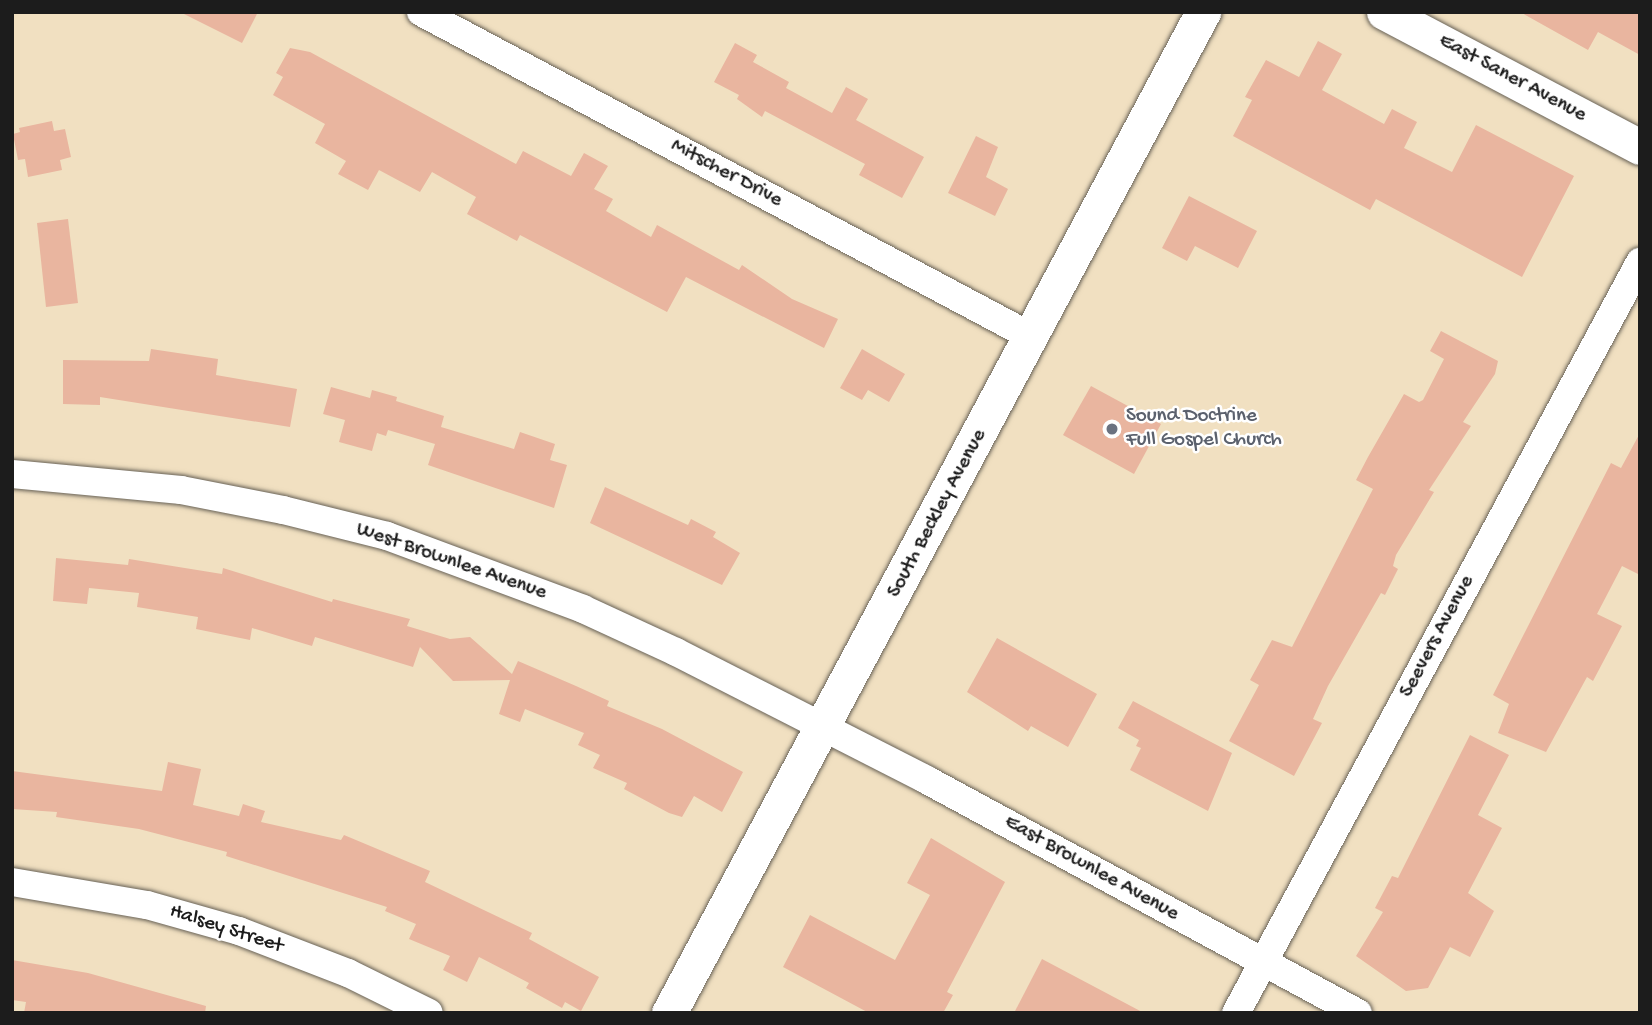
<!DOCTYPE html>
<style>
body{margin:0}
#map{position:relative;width:1652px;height:1025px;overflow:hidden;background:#f1e0c1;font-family:"Gochi Hand",sans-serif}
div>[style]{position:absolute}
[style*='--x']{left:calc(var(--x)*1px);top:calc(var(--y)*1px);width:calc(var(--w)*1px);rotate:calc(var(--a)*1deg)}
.building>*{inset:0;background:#e9b59f}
.roads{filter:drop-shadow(0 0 2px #676156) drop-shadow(0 0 2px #676156)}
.minor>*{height:28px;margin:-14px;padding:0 14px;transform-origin:14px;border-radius:14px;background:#fff}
.tertiary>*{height:35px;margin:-17.5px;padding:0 17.5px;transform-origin:17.5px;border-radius:17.5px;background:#fff}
.dots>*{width:19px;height:19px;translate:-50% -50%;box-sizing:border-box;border:4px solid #fff;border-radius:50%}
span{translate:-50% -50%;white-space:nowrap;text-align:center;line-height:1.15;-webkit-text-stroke:5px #fff;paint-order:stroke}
.street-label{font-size:21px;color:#1c1c1c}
.worship-label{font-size:21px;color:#5b616d}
.left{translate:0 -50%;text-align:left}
.frame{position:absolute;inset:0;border:14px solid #1c1c1c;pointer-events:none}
</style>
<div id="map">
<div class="building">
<div style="clip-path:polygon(180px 12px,258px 12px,242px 43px)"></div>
<div style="clip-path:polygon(1520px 12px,1640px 12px,1640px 55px,1598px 32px,1588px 50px)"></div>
<div style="clip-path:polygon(1318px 41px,1342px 54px,1322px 90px,1384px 124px,1392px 109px,1417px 122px,1404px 148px,1452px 172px,1476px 125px,1574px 176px,1522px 277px,1376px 199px,1370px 210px,1233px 136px,1252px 100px,1245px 97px,1266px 60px,1299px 77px)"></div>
<div style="clip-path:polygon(735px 43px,757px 55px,753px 62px,789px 82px,786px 88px,832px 113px,846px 87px,868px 99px,856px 120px,924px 157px,902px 198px,859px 175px,865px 164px,765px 111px,762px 117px,737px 99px,739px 95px,714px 82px)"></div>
<div style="clip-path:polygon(290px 48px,310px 52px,516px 164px,523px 151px,571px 176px,584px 153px,608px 166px,594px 189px,613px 199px,606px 211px,651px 237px,657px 225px,739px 270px,742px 265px,792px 299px,838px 319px,824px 348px,686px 277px,667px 312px,520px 235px,517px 241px,467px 214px,476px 197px,432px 172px,420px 192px,379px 170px,368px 190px,338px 174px,346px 161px,315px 143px,325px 124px,273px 95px,283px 77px,276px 73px)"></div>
<div style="clip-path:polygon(52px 121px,54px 131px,65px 129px,71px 157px,60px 160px,62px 170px,28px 177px,25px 159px,18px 160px,13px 134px,20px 132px,19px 128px)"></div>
<div style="clip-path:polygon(976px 136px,998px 147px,986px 177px,1008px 189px,995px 216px,948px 193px)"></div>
<div style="clip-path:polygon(1189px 196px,1257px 231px,1238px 268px,1195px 246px,1187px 261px,1162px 248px)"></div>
<div style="clip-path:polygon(68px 219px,78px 303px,46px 307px,37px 223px)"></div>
<div style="clip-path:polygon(1441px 331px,1498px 361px,1495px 374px,1463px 422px,1471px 426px,1429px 490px,1434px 492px,1396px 555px,1393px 566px,1398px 569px,1385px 595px,1381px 593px,1328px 686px,1313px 719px,1322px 723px,1294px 776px,1229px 741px,1259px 685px,1250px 680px,1272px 640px,1292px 647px,1373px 489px,1356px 480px,1368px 457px,1404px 394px,1419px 402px,1423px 400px,1444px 359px,1430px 351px)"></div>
<div style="clip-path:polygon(151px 349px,218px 359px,216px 375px,297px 389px,290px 427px,100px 397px,100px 405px,63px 404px,63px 360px,149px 361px)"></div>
<div style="clip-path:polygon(862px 349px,905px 374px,889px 402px,868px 390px,862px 400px,840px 388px)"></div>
<div style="clip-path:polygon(1091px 386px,1161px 424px,1134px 474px,1063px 435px)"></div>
<div style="clip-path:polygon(331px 387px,370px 398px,372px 390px,397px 397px,396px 401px,444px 416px,441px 427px,514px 449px,520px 432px,555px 444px,550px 460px,567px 465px,554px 508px,428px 465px,435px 444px,388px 430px,386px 436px,377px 433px,372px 451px,339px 442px,345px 420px,323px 414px)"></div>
<div style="clip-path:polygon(1640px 433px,1640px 575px,1622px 566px,1597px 614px,1622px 626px,1593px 681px,1587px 677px,1546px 752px,1498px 733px,1509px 704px,1493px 695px,1611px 463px,1621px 468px)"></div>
<div style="clip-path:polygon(605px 487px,688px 525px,691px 519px,716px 532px,713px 537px,740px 553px,722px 585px,590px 523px)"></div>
<div style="clip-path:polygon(56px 558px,128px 565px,129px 559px,222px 574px,223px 568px,332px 602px,333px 599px,410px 619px,407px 626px,450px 639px,470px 637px,512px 674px,518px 661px,576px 686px,609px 701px,607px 706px,662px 729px,743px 772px,722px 812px,694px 796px,682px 817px,669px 813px,624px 789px,627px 783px,593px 768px,600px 755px,578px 745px,584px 733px,525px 709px,520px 722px,499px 714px,510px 680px,453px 681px,420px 647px,413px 667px,315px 637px,312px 646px,252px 628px,250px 640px,196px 629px,198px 617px,137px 607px,139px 593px,89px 588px,87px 604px,53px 601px)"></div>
<div style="clip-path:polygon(997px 638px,1097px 694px,1068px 747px,1031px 726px,1028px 731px,967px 692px)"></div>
<div style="clip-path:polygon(1133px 701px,1232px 753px,1208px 811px,1130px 770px,1141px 748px,1136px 746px,1139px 740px,1118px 728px)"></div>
<div style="clip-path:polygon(1470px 735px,1509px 755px,1478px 815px,1502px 828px,1468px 893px,1494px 911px,1470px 957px,1450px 947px,1428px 988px,1406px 991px,1356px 956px,1383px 912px,1375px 908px,1392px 876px,1398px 878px)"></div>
<div style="clip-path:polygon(168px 762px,201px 769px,193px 805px,239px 816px,243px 804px,265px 811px,261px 822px,341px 840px,344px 835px,430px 871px,425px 882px,532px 933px,529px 939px,599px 977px,581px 1011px,565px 1002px,562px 1008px,526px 988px,529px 983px,479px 957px,467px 982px,443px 970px,450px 956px,409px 939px,416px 924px,385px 911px,387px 907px,226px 856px,227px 852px,139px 829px,56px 817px,57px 812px,12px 809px,12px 771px,162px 791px)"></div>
<div style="clip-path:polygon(931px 838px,1005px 882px,947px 992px,953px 995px,943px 1013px,869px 1013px,783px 967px,810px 915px,895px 960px,930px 895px,907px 883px)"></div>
<div style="clip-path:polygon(1042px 959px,1144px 1013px,1014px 1013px)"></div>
<div style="clip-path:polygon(12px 960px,88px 973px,206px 1006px,205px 1013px,24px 1013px,26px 1002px,12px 1000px)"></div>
</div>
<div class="roads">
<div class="minor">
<div style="--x:421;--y:12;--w:692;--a:28.01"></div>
<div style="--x:12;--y:474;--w:170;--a:5.4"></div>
<div style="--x:181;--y:490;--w:104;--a:11.1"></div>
<div style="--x:283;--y:510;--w:107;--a:14"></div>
<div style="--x:387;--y:536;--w:209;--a:20.4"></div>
<div style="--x:583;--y:609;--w:102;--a:24.8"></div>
<div style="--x:676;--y:652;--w:280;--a:27"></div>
<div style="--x:925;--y:779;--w:492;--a:28.4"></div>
<div style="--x:12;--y:882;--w:137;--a:9.7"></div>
<div style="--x:147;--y:905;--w:96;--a:15.8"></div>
<div style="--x:239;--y:931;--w:117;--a:21.1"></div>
<div style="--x:348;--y:973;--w:90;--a:26.3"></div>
<div style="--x:1236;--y:1013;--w:853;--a:-61.72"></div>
</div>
<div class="tertiary">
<div style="--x:1384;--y:12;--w:289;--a:27.8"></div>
<div style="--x:669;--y:1013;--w:1135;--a:-61.92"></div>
</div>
</div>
<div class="dots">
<div style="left:1112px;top:429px;background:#6b7280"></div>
</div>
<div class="street-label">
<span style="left:1512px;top:79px;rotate:28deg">East Saner Avenue</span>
<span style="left:726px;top:174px;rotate:28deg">Mitscher Drive</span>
<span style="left:938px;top:514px;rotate:-62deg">South Beckley Avenue</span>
<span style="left:451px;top:562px;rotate:19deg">West Brownlee Avenue</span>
<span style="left:1438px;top:637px;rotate:-62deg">Seevers Avenue</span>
<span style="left:1091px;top:869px;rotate:29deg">East Brownlee Avenue</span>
<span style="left:226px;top:930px;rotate:18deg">Halsey Street</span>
</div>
<div class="worship-label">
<span class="left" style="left:1126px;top:429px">Sound Doctrine<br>Full Gospel Church</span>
</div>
<div class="frame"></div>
</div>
